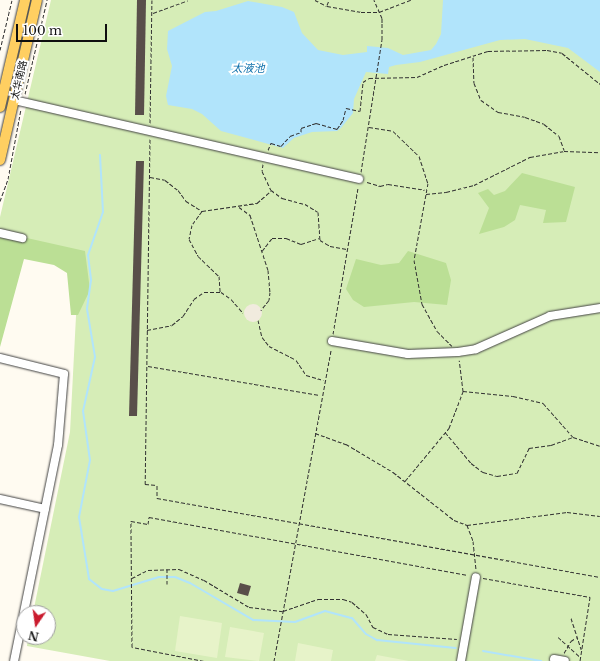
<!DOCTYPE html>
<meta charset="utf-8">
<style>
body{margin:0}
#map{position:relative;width:600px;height:661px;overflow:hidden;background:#fffbf1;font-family:"Libre Baskerville","Noto Sans SC",serif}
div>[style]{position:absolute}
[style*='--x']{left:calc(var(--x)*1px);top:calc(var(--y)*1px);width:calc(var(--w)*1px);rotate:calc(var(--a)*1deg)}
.green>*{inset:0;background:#d6edb7}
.forest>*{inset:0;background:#bbdf95}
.pitch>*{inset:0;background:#e7f3c9}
.plaza>*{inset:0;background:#f1ebde}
.round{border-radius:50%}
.water>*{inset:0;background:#b1e4fb}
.stream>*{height:2px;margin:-1px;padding:0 1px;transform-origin:1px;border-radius:1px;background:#b1e4fb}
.building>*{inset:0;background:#594f4a}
.path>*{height:1px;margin-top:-0.5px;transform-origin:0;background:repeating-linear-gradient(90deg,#313131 0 4px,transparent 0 6px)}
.roads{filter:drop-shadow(0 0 1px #424242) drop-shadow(0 0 1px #424242)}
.minor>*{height:8px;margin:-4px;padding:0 4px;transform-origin:4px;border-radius:4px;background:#fff}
.major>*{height:10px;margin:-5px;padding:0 5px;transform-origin:5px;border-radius:5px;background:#ffcf61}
span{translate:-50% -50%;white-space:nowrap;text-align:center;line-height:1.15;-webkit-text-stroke:4px #fff;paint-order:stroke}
.street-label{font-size:10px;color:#0f0f0f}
.water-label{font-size:11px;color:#0e70ab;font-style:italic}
.north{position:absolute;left:16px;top:605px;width:40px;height:40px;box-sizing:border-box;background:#fff;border:1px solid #9f9f9f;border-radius:50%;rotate:193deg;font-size:11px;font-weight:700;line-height:16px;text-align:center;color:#0f0f0f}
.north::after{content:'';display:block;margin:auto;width:14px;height:18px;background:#ca1b2e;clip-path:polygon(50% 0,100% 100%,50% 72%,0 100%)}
.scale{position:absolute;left:16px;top:24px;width:91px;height:18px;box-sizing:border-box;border:2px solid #0f0f0f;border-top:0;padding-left:5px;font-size:12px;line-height:14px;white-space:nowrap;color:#0f0f0f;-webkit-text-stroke:3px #fff;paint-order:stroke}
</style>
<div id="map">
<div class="green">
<div style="clip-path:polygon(51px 0,600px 0,600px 661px,110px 661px,27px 646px,28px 637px,48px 637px,48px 613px,33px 613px,70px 432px,79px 258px,0 237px,0 217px)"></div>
</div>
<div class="forest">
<div style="clip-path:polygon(522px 173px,575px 187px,566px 222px,543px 223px,546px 210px,520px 205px,515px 220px,504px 227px,479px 234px,489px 208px,478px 193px,488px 189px,494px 195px,505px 191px)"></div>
<div style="clip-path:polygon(0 232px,85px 251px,90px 290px,78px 315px,71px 315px,67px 273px,54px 265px,24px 259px,0 347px)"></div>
<div style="clip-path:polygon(408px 251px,446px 263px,451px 280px,447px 305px,414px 302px,364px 307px,353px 300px,346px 289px,356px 259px,381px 265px,399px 263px)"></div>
</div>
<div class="pitch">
<div style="clip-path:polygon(180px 616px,222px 623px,217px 658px,175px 651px)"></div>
<div style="clip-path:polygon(230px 627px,264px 633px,259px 661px,225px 657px)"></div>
<div style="clip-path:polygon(298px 643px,333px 650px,331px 661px,295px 661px)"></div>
<div style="clip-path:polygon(377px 655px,409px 661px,375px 661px)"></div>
</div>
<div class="plaza">
<div class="round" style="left:244px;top:304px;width:18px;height:18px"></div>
</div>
<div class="water">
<div style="clip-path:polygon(443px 0,600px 0,600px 72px,568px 48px,525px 39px,500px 40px,420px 62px,396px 65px,389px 67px,388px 74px,366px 72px,354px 99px,353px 113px,341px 128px,337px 131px,312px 132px,294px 138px,283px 148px,221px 131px,202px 114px,192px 109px,168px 105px,166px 96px,172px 66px,167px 49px,168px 31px,205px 12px,216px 11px,248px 1px,282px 7px,294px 12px,302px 33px,318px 50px,343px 55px,367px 52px,367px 46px,388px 48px,403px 55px,431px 50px,436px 44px,441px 34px)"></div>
</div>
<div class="stream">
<div style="--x:100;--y:155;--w:57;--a:87"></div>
<div style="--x:103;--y:212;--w:46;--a:109.2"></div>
<div style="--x:88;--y:255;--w:25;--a:83"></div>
<div style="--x:91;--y:280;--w:29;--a:98"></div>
<div style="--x:87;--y:309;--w:49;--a:80.5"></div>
<div style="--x:95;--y:357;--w:55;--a:102.5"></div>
<div style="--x:83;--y:411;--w:49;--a:81.9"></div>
<div style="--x:90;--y:460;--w:58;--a:100.9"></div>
<div style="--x:79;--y:517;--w:63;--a:80.8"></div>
<div style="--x:89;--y:579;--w:16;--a:38"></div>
<div style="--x:102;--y:589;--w:11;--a:10"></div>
<div style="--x:113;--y:591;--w:48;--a:-16.9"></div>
<div style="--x:159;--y:577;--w:16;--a:0"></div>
<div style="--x:175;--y:577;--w:16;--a:22"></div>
<div style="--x:190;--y:583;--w:73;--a:30.4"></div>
<div style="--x:253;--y:620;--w:42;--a:2.7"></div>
<div style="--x:295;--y:622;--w:32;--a:-20"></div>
<div style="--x:325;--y:611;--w:28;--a:15"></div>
<div style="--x:352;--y:618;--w:21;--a:49"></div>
<div style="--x:366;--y:634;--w:13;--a:29"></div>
<div style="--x:377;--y:640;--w:79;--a:5.8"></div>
<div style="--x:483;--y:651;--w:59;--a:9.8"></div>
</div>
<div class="building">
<div style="clip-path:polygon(137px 0,146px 0,144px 115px,135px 115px)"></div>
<div style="clip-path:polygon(136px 161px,144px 161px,137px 416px,129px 416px)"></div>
<div style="clip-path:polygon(240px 583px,251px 586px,248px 596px,237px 593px)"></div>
</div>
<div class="path">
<div style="--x:315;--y:0;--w:13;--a:27"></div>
<div style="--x:327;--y:6;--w:35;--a:10"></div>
<div style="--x:361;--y:12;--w:18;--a:0"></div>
<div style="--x:379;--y:12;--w:34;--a:-21"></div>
<div style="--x:327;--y:5;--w:5;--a:-68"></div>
<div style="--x:153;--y:13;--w:37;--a:-20"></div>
<div style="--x:0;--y:50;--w:51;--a:-76.5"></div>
<div style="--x:473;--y:57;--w:26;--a:88"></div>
<div style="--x:474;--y:83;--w:18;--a:68"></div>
<div style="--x:481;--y:100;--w:21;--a:35"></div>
<div style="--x:498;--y:112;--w:27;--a:10"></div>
<div style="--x:525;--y:117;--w:20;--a:20"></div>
<div style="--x:544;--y:124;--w:19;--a:39"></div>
<div style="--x:559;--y:136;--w:15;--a:70"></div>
<div style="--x:25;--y:94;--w:97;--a:-76.8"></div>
<div style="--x:150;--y:123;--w:123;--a:-89.1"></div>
<div style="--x:369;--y:127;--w:24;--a:9"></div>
<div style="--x:393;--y:131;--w:36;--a:44"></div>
<div style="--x:419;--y:156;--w:28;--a:72"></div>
<div style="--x:428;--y:183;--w:78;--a:100.3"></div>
<div style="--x:414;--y:260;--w:45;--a:79.7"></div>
<div style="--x:422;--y:304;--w:31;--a:61"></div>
<div style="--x:437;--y:331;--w:21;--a:45"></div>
<div style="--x:150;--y:139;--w:345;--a:90.8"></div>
<div style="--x:145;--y:484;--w:12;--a:5"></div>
<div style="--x:157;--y:485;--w:13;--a:90"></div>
<div style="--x:157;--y:498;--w:450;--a:10.1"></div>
<div style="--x:268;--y:150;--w:8;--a:-67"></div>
<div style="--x:271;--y:143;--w:10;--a:17"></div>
<div style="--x:281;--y:146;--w:13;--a:-48"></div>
<div style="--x:290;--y:136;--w:12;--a:-20"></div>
<div style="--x:301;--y:132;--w:4;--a:-90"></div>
<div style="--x:301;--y:128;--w:16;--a:-18"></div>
<div style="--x:316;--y:123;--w:22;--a:16"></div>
<div style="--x:337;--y:129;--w:11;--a:-56"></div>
<div style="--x:343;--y:120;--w:12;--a:-76"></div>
<div style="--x:346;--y:108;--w:14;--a:12"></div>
<div style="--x:360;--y:111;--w:29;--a:-84"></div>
<div style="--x:363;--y:82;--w:7;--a:-34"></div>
<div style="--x:369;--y:78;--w:48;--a:-1.2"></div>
<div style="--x:417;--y:77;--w:30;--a:-24"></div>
<div style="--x:444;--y:65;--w:46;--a:-17.7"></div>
<div style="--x:488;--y:51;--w:59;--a:-1"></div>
<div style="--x:547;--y:50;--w:15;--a:11"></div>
<div style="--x:562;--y:53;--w:49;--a:39.2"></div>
<div style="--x:263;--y:164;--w:7;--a:98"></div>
<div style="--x:262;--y:171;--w:21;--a:65"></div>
<div style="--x:271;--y:190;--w:14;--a:36"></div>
<div style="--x:282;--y:198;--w:24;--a:15"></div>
<div style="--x:305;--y:204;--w:15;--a:32"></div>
<div style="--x:318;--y:212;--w:28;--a:86"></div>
<div style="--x:320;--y:240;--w:12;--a:31"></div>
<div style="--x:330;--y:246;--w:17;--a:10"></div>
<div style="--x:361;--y:172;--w:134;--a:-81"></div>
<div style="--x:382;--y:40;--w:22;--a:-90"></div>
<div style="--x:382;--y:18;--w:20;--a:-114"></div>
<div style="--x:150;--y:177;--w:15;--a:11"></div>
<div style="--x:165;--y:180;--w:16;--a:38"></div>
<div style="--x:178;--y:190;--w:14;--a:54"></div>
<div style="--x:186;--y:201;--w:19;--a:32"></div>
<div style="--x:202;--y:211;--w:56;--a:-8.3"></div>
<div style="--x:257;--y:203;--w:18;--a:-41"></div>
<div style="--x:367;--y:182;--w:14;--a:17"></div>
<div style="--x:380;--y:186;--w:8;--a:-14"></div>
<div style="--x:388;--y:184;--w:37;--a:9"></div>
<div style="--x:426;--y:194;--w:20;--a:-6"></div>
<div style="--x:446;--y:192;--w:29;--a:-14"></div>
<div style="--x:474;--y:185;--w:63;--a:-26.6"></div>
<div style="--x:530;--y:157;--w:35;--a:-10"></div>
<div style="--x:564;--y:151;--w:36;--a:2"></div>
<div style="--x:0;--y:201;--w:23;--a:-70"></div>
<div style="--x:8;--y:179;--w:71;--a:-79.5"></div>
<div style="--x:239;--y:207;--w:14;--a:36"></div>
<div style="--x:250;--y:215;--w:58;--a:71.9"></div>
<div style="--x:268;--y:270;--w:22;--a:85"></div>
<div style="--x:270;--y:292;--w:8;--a:97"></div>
<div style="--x:269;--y:300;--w:13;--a:129"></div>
<div style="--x:202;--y:211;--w:17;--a:126"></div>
<div style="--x:192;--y:225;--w:14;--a:102"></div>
<div style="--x:189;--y:239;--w:19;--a:62"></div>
<div style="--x:198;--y:256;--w:29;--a:44"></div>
<div style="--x:219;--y:276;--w:16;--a:86"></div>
<div style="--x:262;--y:251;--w:16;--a:-52"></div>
<div style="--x:272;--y:238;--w:14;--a:0"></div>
<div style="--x:286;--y:238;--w:16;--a:22"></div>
<div style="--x:301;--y:244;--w:19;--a:-18"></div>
<div style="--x:258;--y:320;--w:17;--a:77"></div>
<div style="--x:262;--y:337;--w:11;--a:52"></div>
<div style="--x:269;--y:346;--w:30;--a:27"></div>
<div style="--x:296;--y:360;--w:18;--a:56"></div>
<div style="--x:306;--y:375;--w:18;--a:16"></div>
<div style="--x:147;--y:330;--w:25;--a:-11"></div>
<div style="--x:172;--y:325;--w:14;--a:-39"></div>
<div style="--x:183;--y:316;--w:20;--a:-57"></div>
<div style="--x:194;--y:299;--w:12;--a:-35"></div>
<div style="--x:204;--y:292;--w:17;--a:0"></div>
<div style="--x:221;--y:292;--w:12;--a:35"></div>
<div style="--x:231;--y:299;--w:18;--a:49"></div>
<div style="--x:333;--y:334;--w:149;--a:-80.3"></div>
<div style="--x:148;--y:366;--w:174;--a:9.6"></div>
<div style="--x:463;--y:391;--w:50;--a:5.7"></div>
<div style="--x:513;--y:396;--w:31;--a:13"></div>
<div style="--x:543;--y:403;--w:45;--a:48.6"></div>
<div style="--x:573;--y:437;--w:28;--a:18"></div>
<div style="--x:445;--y:432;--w:40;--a:50"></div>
<div style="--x:471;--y:463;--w:15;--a:37"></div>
<div style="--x:483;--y:472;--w:15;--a:16"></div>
<div style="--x:497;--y:476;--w:20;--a:-9"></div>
<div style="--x:517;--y:473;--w:28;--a:-64"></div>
<div style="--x:529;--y:448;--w:22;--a:-8"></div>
<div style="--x:551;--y:445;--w:23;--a:-20"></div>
<div style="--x:315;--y:433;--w:33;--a:20"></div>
<div style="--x:346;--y:444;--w:55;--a:30.8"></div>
<div style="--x:393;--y:472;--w:78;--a:38.2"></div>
<div style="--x:454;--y:520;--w:14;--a:21"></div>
<div style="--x:467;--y:525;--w:101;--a:-7.4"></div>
<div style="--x:567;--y:512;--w:33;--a:7"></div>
<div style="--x:405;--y:481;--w:69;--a:-50.3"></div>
<div style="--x:449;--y:428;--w:40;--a:-69"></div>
<div style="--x:463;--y:391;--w:31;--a:-97"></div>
<div style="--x:467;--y:525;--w:17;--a:69"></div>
<div style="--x:473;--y:541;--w:29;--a:84"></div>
<div style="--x:167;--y:569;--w:15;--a:90"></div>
<div style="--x:132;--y:578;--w:18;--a:-27"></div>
<div style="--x:148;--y:570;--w:31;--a:-2"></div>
<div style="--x:179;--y:569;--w:27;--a:24"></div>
<div style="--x:204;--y:580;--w:52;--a:31"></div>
<div style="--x:249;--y:607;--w:34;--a:7"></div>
<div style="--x:283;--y:611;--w:37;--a:-19"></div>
<div style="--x:318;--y:599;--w:25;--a:0"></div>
<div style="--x:343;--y:599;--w:9;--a:18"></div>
<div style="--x:352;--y:602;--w:18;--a:41"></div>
<div style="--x:366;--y:614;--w:15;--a:62"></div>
<div style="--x:373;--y:627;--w:17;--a:25"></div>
<div style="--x:388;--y:634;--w:69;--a:4.1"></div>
<div style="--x:483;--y:578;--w:109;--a:10.1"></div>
<div style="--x:590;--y:597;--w:65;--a:98.9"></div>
<div style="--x:571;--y:618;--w:33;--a:72"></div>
<div style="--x:558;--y:637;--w:30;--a:42"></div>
<div style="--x:564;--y:653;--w:14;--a:-60"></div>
<div style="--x:571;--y:641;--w:7;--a:-34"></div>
<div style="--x:204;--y:661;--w:73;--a:-169"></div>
<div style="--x:132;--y:647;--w:126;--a:-90.5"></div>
<div style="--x:131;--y:521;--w:17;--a:10"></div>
<div style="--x:148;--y:524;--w:7;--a:-82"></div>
<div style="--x:149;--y:517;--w:324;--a:10.3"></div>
<div style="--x:274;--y:661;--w:317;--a:-79.6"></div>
</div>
<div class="roads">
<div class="minor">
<div style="--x:14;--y:100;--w:354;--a:12.9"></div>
<div style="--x:0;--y:233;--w:23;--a:13"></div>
<div style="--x:332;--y:341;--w:77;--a:9.7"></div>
<div style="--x:408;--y:354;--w:50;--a:-2.3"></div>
<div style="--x:458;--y:352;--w:18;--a:-9"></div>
<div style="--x:476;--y:349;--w:81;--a:-24"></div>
<div style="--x:550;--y:316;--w:51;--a:-9.1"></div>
<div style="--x:0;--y:358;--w:66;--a:14"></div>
<div style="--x:64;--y:374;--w:71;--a:94.8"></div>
<div style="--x:58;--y:445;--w:220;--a:101.5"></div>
<div style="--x:0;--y:499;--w:46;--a:12.5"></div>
<div style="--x:554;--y:659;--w:11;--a:10"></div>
<div style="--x:461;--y:661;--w:85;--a:-79.9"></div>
</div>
<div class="major">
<div style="--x:0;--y:107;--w:110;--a:-76.8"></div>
<div style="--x:0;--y:160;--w:164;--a:-77"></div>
</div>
</div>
<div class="street-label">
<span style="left:19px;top:80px;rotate:-77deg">太华南路</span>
</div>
<div class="water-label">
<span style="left:248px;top:68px">太液池</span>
</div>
<div class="north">N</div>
<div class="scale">100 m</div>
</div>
